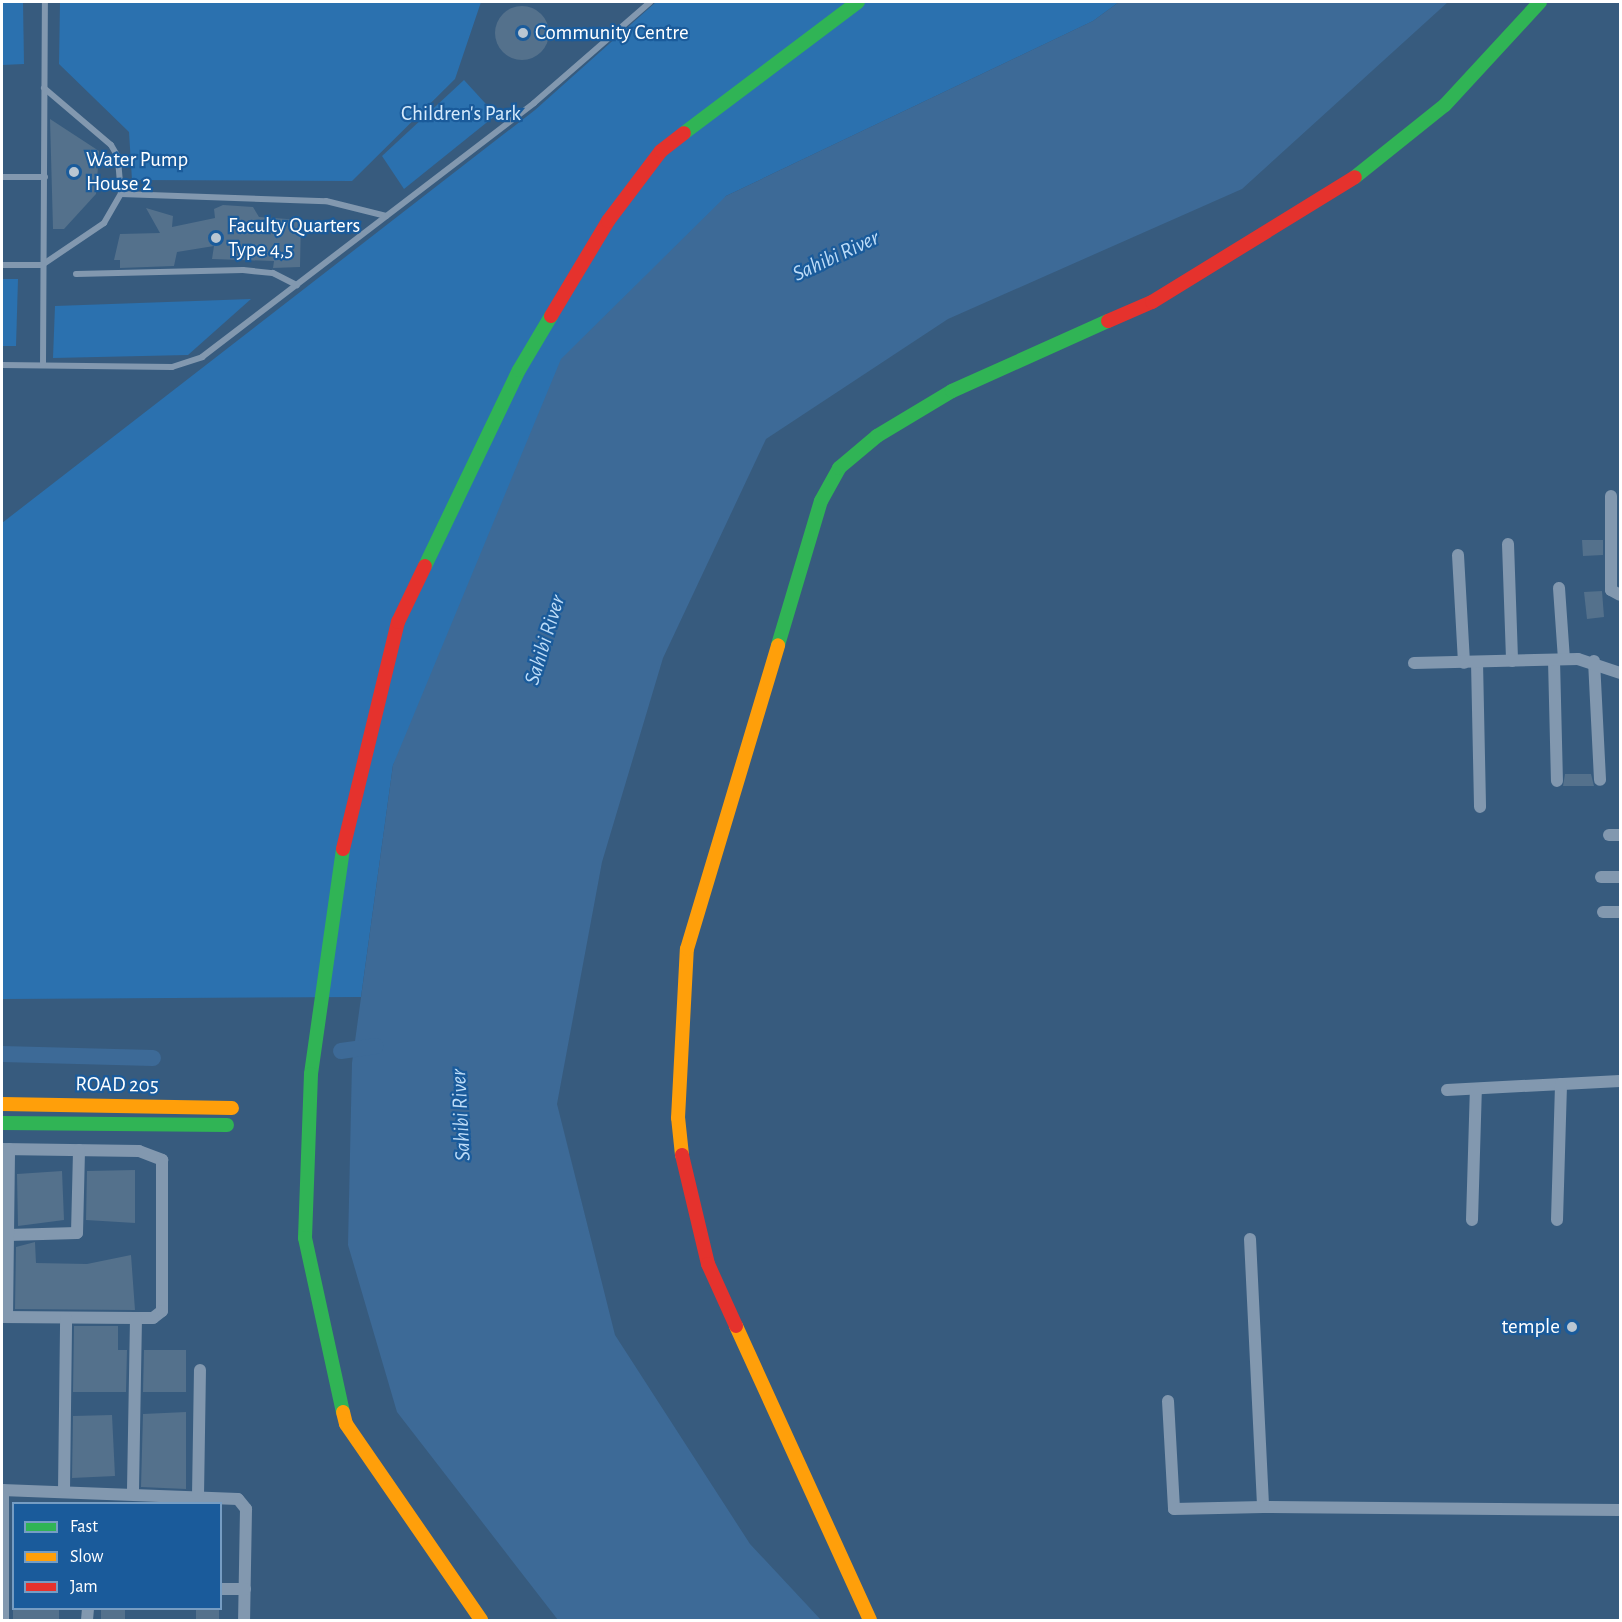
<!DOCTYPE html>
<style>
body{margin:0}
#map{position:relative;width:1622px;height:1622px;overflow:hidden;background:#375b7e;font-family:"Alegreya Sans",sans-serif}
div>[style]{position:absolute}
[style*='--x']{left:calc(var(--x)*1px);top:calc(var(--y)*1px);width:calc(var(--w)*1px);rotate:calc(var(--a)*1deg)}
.green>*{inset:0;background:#2b71af}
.water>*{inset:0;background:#3d6a97}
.canal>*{height:16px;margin:-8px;padding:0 8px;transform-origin:8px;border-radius:8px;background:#3d6a97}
.building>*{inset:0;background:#54718c}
.round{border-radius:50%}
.lane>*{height:6px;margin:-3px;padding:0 3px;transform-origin:3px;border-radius:3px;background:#8298af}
.street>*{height:12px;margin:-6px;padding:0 6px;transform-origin:6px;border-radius:6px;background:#8298af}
.fast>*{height:14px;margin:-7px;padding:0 7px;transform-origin:7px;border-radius:7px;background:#30b455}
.slow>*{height:14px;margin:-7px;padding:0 7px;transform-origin:7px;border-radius:7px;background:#ff9f0a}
.jam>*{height:14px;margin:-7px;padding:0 7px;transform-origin:7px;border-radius:7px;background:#e5322d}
.dots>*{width:16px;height:16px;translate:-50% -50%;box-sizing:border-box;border:3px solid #1a5b9b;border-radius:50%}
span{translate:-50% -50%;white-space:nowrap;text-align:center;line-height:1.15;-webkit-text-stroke:4.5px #1a5b9b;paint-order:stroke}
.poi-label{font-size:21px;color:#fff}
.left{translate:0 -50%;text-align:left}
.right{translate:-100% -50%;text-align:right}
.park-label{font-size:21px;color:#d7ebfc}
.street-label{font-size:21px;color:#fff}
.water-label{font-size:22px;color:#bddcf8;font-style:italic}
.frame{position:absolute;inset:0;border:3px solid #fff;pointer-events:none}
.legend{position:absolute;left:12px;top:1502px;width:210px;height:108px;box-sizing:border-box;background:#1a5b9b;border:2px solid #769dc3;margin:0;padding:8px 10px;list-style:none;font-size:18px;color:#fff}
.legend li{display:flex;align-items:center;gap:12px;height:30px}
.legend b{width:30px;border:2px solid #769dc3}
</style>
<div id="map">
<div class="green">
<div style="clip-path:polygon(2px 2px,23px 2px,24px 64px,2px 65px)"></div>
<div style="clip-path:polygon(60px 2px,481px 2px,455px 79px,352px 181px,132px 180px,129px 132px,59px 64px)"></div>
<div style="clip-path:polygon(656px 2px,1119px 2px,1093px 21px,726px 196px,393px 765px,361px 997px,2px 999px,2px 523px,535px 110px)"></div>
<div style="clip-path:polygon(464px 80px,496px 115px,404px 189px,382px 156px)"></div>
<div style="clip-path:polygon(2px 279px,18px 279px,16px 346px,2px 346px)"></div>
<div style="clip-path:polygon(251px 299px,188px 355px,53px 358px,55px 306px)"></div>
</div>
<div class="water">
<div style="clip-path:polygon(1119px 2px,1448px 2px,1242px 189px,948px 319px,766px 439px,663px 658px,602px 862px,557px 1104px,615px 1335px,750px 1544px,821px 1620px,558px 1620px,397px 1412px,348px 1245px,352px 1063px,393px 765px,561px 359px,726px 196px,1093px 21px)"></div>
</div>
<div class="canal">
<div style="--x:341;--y:1051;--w:35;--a:-8"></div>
<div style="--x:2;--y:1054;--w:151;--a:1.5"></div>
</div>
<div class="building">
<div class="round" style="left:495px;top:6px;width:54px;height:54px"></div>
<div style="clip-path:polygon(50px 119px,99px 151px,96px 194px,64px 229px,53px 229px)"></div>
<div style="clip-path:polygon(223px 205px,253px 207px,259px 217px,301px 220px,300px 267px,273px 268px,274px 261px,212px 259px,214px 246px,177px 252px,174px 266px,120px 268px,120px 260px,114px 260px,120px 234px,160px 233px,146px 208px,173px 216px,172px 227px,215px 218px,214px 209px)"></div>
<div style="clip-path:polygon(1582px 540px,1603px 540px,1603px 555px,1583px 556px)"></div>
<div style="clip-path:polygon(1602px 591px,1604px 617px,1587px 619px,1584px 592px)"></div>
<div style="clip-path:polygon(1565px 774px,1591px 774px,1594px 786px,1563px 786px)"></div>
<div style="clip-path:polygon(135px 1170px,135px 1223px,86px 1220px,87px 1171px)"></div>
<div style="clip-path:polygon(62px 1171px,64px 1220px,18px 1226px,17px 1174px)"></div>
<div style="clip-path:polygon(35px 1242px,36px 1263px,87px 1264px,131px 1255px,135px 1310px,15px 1309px,16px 1247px)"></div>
<div style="clip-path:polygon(74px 1326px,118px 1326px,118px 1350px,127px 1350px,126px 1392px,73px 1392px)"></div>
<div style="clip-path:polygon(144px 1350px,186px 1350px,186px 1392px,143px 1392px)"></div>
<div style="clip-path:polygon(186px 1412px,186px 1489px,141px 1487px,143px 1414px)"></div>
<div style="clip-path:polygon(112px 1415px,115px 1476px,72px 1478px,73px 1416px)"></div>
<div style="clip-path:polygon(13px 1608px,59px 1608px,59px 1620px,13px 1620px)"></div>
<div style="clip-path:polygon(101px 1608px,125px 1608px,125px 1620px,101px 1620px)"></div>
<div style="clip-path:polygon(196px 1608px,219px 1608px,219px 1620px,196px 1620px)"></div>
</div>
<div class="lane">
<div style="--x:2;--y:177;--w:43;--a:0"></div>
<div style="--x:121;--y:194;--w:205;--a:2"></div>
<div style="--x:326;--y:201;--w:62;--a:14"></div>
<div style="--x:2;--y:265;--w:40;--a:0"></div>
<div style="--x:42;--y:265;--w:75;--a:-34.1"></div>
<div style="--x:104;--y:223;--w:34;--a:-60"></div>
<div style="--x:121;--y:194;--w:37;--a:-95"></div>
<div style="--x:118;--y:157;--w:14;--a:-120"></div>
<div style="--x:111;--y:145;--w:88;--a:-139.6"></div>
<div style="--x:76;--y:274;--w:167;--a:-1.4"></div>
<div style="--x:243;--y:270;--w:30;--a:6"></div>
<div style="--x:273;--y:273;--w:27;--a:27"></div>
<div style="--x:2;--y:365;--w:170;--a:0.7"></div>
<div style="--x:172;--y:367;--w:32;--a:-18"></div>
<div style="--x:202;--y:357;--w:418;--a:-37.4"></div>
<div style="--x:534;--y:103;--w:154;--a:-41"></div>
<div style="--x:43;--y:365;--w:363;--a:-89.7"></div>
</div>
<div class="street">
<div style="--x:1611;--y:496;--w:94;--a:90"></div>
<div style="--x:1611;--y:590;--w:10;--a:29"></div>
<div style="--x:1508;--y:544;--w:117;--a:88"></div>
<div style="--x:1458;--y:555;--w:108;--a:86.8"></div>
<div style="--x:1559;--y:588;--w:71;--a:86"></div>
<div style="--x:1554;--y:660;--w:121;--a:88.6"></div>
<div style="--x:1594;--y:661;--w:119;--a:87.1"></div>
<div style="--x:1477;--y:662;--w:145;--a:88.8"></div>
<div style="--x:1414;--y:663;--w:164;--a:-1.4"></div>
<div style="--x:1578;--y:659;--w:44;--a:18.4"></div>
<div style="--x:1609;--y:835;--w:11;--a:0"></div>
<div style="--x:1601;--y:877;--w:19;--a:0"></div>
<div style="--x:1603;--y:912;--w:17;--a:0"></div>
<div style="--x:1447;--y:1090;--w:173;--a:-3"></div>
<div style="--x:2;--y:1149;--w:137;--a:0.8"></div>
<div style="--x:139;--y:1151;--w:25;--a:21"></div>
<div style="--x:162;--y:1160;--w:151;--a:90"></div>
<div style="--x:162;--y:1311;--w:11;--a:142"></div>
<div style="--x:153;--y:1318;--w:17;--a:180"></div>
<div style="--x:1472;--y:1220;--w:131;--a:-88.3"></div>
<div style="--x:1557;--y:1220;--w:136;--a:-88.3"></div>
<div style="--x:8;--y:1235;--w:69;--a:-1.7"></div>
<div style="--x:77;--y:1233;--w:83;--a:-88.6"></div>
<div style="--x:1250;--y:1239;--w:268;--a:87.2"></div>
<div style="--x:1263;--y:1507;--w:357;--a:0.5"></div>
<div style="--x:2;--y:1317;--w:134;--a:0.4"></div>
<div style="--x:136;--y:1318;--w:175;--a:91"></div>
<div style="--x:7;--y:1317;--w:168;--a:-89.3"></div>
<div style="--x:1168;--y:1401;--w:108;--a:86.8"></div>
<div style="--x:1174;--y:1509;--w:89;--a:-1.3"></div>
<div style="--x:2;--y:1490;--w:236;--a:2.2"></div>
<div style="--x:238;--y:1499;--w:13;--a:51"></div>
<div style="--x:246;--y:1509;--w:111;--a:91"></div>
<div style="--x:64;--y:1491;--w:173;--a:-89.3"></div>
<div style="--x:198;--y:1496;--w:126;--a:-89.1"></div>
<div style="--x:220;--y:1589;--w:25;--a:0"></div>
<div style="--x:3;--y:1620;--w:130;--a:-90"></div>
<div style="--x:87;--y:1620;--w:12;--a:-85"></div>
</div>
<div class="fast">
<div style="--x:684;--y:133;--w:218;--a:-37"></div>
<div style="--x:1355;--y:177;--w:115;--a:-38.7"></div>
<div style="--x:1445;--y:105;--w:140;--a:-47.3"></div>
<div style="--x:425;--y:566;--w:217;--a:-64.4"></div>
<div style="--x:519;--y:370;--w:63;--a:-59.3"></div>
<div style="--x:778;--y:645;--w:150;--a:-73.4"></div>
<div style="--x:821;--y:501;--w:38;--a:-61"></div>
<div style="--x:839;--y:468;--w:50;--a:-40.1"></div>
<div style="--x:877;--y:436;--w:87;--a:-31"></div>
<div style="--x:952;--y:391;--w:171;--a:-24.2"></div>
<div style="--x:343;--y:849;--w:227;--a:98.1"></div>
<div style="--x:311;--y:1074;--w:164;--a:92.1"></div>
<div style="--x:305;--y:1238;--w:178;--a:77.7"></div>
<div style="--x:2;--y:1123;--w:225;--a:0.5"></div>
</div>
<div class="slow">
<div style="--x:2;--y:1104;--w:230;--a:1"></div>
<div style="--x:682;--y:1155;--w:37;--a:-96"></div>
<div style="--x:678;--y:1118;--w:169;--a:-87"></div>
<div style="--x:687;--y:949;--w:317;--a:-73.3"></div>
<div style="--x:736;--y:1326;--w:323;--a:65.5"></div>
<div style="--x:343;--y:1412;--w:12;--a:76"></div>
<div style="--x:346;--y:1424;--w:238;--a:55.4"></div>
</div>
<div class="jam">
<div style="--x:551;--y:316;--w:111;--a:-59"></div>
<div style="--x:608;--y:221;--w:88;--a:-52.9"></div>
<div style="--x:661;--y:151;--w:29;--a:-38"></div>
<div style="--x:1108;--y:321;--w:48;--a:-23.4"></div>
<div style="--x:1152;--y:302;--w:238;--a:-31.6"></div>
<div style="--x:343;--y:849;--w:234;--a:-76.4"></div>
<div style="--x:398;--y:622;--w:62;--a:-64.3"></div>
<div style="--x:682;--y:1155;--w:112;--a:76.6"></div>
<div style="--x:708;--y:1264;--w:68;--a:65.7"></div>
</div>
<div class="dots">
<div style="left:523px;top:33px;background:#b9c6d2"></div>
<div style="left:74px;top:172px;background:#b9c6d2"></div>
<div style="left:216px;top:238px;background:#b9c6d2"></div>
<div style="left:1572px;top:1327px;background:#b9c6d2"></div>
</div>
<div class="poi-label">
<span class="left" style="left:535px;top:33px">Community Centre</span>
<span class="left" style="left:86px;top:172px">Water Pump<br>House 2</span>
<span class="left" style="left:228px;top:238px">Faculty Quarters<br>Type 4,5</span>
<span class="right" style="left:1560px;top:1327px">temple</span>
</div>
<div class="park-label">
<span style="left:461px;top:114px">Children's Park</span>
</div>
<div class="street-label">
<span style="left:117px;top:1085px;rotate:1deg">ROAD 205</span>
</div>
<div class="water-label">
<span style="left:836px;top:256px;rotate:-25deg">Sahibi River</span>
<span style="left:545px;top:640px;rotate:-73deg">Sahibi River</span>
<span style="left:461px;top:1115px;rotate:-93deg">Sahibi River</span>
</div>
<div class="frame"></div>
<ul class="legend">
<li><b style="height:8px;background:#30b455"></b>Fast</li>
<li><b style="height:8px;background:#ff9f0a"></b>Slow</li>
<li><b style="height:8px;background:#e5322d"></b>Jam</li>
</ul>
</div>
